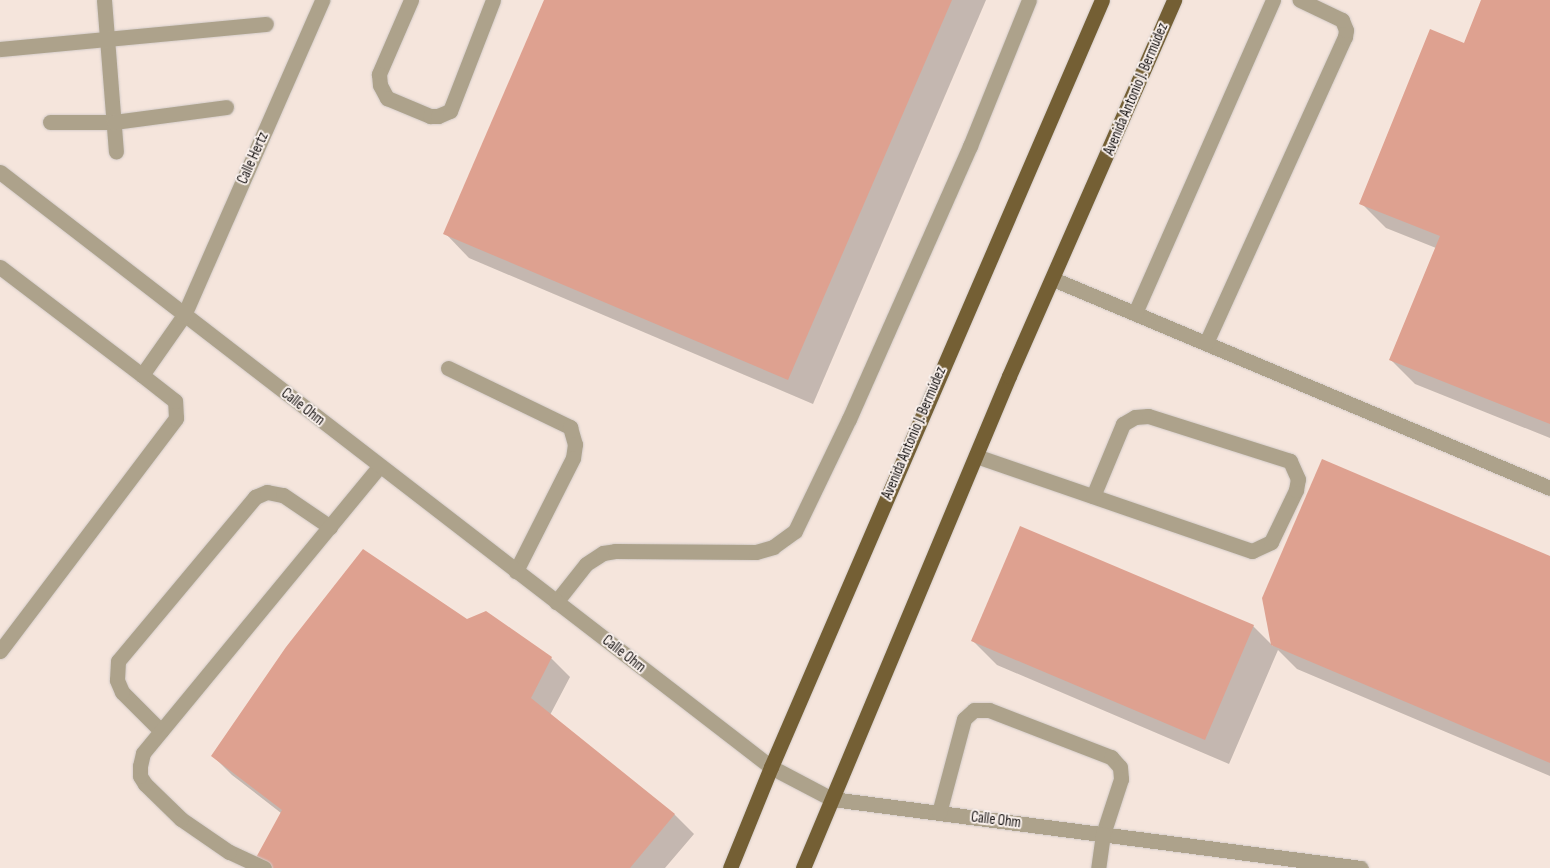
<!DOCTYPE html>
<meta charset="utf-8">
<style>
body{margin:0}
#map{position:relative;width:1550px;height:868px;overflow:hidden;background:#f9f0ec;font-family:"Sofia Sans Condensed",sans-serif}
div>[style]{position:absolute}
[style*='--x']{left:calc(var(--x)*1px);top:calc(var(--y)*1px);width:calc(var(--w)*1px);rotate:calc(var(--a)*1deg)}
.built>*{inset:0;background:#f5e5dc}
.shadow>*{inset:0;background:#0003}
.building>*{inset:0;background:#dea190}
.roads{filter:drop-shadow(0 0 1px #d4ccc9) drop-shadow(0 0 1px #d4ccc9)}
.service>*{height:15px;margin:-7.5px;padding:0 7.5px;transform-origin:7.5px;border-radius:7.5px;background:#ada28b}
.minor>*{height:15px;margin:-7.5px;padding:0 7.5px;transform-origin:7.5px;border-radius:7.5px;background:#ada28b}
.primary>*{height:15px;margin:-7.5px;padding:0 7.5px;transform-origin:7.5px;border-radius:7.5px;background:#745f34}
span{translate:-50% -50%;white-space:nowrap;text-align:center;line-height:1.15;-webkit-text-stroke:4px #f9f0ec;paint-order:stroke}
.street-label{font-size:15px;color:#13100f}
</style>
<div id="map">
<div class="built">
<div style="clip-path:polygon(0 0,1550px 0,1550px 868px,0 868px)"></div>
</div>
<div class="shadow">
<div style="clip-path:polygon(545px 0,986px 0,813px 404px,469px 258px,445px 233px)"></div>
<div style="clip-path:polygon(1483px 0,1550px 0,1550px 438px,1415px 384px,1391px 360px,1436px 248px,1386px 228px,1361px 203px,1465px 44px)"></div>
<div style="clip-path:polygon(1550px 557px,1550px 776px,1297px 669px,1278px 650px,1229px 764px,997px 665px,973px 641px,1253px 626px,1273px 646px,1264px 598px)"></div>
<div style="clip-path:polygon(467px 621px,551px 658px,570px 677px,550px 715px,675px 815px,694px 834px,665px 868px,260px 868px,281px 813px,232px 775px,213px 756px)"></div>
</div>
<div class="building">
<div style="clip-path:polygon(544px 0,952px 0,788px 380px,443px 234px)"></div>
<div style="clip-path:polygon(1481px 0,1550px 0,1550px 424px,1389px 360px,1440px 236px,1359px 204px,1430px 29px,1464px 43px)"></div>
<div style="clip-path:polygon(1322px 459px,1550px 556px,1550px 763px,1271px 645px,1262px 598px)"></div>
<div style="clip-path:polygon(1020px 526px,1254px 625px,1205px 740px,971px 641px)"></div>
<div style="clip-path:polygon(363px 549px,467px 619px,486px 611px,552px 657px,531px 698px,675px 814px,630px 868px,262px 868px,253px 863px,282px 810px,211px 756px,286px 647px)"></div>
</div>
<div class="roads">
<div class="service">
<div style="--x:104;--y:0;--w:152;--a:85.5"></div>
<div style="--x:411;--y:0;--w:81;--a:113.4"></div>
<div style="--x:379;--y:74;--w:11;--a:85"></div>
<div style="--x:380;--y:85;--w:15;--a:62"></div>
<div style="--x:387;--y:98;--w:47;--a:22.7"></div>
<div style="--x:430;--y:116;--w:8;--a:0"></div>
<div style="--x:438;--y:116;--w:13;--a:-23"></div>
<div style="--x:450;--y:111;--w:119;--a:-68.8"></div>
<div style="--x:0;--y:49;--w:267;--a:-5.4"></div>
<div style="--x:50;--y:122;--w:64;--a:0"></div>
<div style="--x:114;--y:122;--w:113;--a:-7.6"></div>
<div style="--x:0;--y:267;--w:178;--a:37.3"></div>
<div style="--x:142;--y:375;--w:73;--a:-55"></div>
<div style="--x:1053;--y:279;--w:539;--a:22.81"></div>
<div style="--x:1135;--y:313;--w:342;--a:-66.2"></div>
<div style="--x:1206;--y:343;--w:336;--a:-65.6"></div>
<div style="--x:1345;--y:37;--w:7;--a:-82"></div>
<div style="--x:1346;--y:30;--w:11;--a:-112"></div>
<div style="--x:1342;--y:20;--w:47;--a:-154.5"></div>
<div style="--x:448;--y:368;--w:136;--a:25.8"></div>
<div style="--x:570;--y:427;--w:18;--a:74"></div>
<div style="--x:575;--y:444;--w:14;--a:98"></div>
<div style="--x:573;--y:458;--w:127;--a:116.8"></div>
<div style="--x:976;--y:456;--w:292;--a:19"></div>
<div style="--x:1252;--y:551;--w:21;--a:-25"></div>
<div style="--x:1271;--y:542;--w:58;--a:-64.3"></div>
<div style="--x:1296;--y:490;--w:11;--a:-80"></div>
<div style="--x:1298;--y:479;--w:20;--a:-114"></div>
<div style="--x:1290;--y:461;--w:149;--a:-162.4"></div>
<div style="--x:1148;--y:416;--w:13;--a:176"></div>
<div style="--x:1135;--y:417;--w:14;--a:150"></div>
<div style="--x:1123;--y:424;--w:78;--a:112.6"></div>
<div style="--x:556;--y:602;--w:48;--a:-51.7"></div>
<div style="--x:586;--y:564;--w:20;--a:-33"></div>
<div style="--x:603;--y:553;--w:12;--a:-9"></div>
<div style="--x:615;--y:551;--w:141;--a:0.4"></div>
<div style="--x:756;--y:552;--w:18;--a:-16"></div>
<div style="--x:773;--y:547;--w:27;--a:-36"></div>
<div style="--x:795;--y:531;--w:124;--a:-64.3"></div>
<div style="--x:849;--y:419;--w:299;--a:-66.1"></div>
<div style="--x:970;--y:146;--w:157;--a:-68"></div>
<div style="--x:0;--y:651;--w:292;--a:-52.9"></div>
<div style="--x:176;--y:418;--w:17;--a:-93"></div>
<div style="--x:175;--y:401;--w:42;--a:-141.8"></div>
<div style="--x:161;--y:731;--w:55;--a:-135"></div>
<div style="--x:122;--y:692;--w:13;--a:-113"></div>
<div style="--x:117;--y:680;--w:19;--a:-87"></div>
<div style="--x:118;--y:661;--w:214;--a:-50.1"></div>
<div style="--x:255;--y:497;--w:13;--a:-23"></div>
<div style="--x:267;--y:492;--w:16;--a:11"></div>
<div style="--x:283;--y:495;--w:57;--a:34.2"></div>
<div style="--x:832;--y:799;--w:533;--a:7.43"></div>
<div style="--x:939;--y:813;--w:97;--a:-75.1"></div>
<div style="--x:964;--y:719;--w:13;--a:-42"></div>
<div style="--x:974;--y:710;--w:15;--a:0"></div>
<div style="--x:989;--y:710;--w:131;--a:21.1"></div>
<div style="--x:1111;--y:757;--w:13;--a:48"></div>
<div style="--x:1120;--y:767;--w:12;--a:85"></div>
<div style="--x:1121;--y:779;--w:58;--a:108.1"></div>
<div style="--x:1103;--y:834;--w:34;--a:98"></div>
<div style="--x:264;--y:868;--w:38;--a:-155"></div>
<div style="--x:229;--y:852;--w:58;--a:-145.5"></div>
<div style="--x:181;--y:819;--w:50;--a:-135.8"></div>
<div style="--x:145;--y:784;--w:9;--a:-122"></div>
<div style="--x:140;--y:776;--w:10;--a:-90"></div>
<div style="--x:140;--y:766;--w:13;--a:-77"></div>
<div style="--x:143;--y:753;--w:372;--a:-50.5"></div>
</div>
<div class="minor">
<div style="--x:0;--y:172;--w:974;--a:37.66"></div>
<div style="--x:771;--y:767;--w:69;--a:27.7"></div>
<div style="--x:184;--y:315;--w:344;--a:-66.3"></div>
</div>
<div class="primary">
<div style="--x:730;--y:868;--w:109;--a:-67.9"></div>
<div style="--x:771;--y:767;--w:835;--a:-66.66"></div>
<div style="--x:803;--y:868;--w:533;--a:-67.28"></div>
<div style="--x:1009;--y:376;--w:411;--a:-66.3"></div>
</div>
</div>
<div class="street-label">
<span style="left:1136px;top:89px;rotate:-67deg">Avenida Antonio J. Bermúdez</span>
<span style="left:253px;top:158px;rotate:-66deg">Calle Hertz</span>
<span style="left:303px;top:407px;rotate:38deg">Calle Ohm</span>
<span style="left:914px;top:433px;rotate:-67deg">Avenida Antonio J. Bermúdez</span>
<span style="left:624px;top:654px;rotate:38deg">Calle Ohm</span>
<span style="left:996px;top:820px;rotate:7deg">Calle Ohm</span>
</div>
</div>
